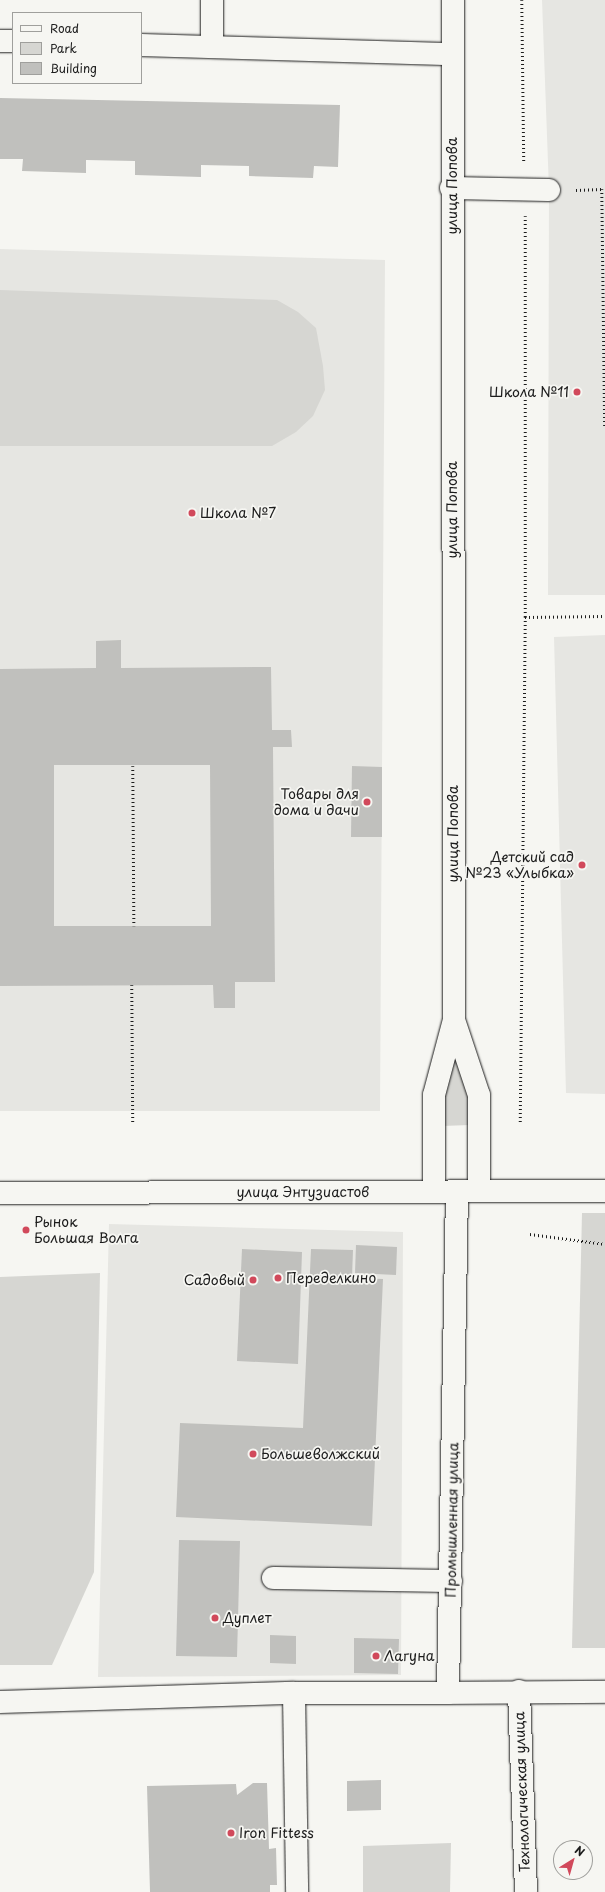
<!DOCTYPE html>
<meta charset="utf-8">
<style>
body{margin:0}
#map{position:relative;width:605px;height:1892px;overflow:hidden;background:#f6f6f2;font-family:"Playpen Sans",sans-serif}
div>[style]{position:absolute}
[style*='--x']{left:calc(var(--x)*1px);top:calc(var(--y)*1px);width:calc(var(--w)*1px);rotate:calc(var(--a)*1deg)}
.built>*{inset:0;background:#e6e6e2}
.green>*{inset:0;background:#d6d6d2}
.building>*{inset:0;background:#c0c0bd}
.path>*{height:2.5px;margin-top:-1.25px;transform-origin:0;background:repeating-linear-gradient(90deg,#1c1c1c 0 1px,transparent 0 4px)}
.roads{filter:drop-shadow(0 0 1px #1c1c1c) drop-shadow(0 0 1px #1c1c1c)}
.minor>*{height:22px;margin:-11px;padding:0 11px;transform-origin:11px;border-radius:11px;background:#f6f6f2}
.dots>*{width:11px;height:11px;translate:-50% -50%;box-sizing:border-box;border:2px solid #f6f6f2;border-radius:50%}
span{translate:-50% -50%;white-space:nowrap;text-align:center;line-height:1.15;-webkit-text-stroke:3.5px #f6f6f2;paint-order:stroke}
.street-label{font-size:14px;color:#1c1c1c}
.poi-label{font-size:14px;color:#1c1c1c}
.right{translate:-100% -50%;text-align:right}
.left{translate:0 -50%;text-align:left}
.legend{position:absolute;left:12px;top:12px;width:130px;height:72px;box-sizing:border-box;background:#f6f6f2;border:1px solid #9f9f9c;margin:0;padding:5px 7px;list-style:none;font-size:12px;color:#1c1c1c}
.legend li{display:flex;align-items:center;gap:8px;height:20px}
.legend b{width:20px;border:1px solid #9f9f9c}
.north{position:absolute;left:553px;top:1840px;width:40px;height:40px;box-sizing:border-box;background:#f6f6f2;border:1px solid #9f9f9c;border-radius:50%;rotate:37deg;font-size:11px;font-weight:700;line-height:16px;text-align:center;color:#1c1c1c}
.north::after{content:'';display:block;margin:auto;width:14px;height:18px;background:#d1495b;clip-path:polygon(50% 0,100% 100%,50% 72%,0 100%)}
</style>
<div id="map">
<div class="built">
<div style="clip-path:polygon(542px 0,605px 0,605px 595px,548px 595px,549px 190px)"></div>
<div style="clip-path:polygon(0 249px,385px 260px,380px 1111px,0 1111px)"></div>
<div style="clip-path:polygon(605px 635px,605px 1094px,566px 1093px,554px 637px)"></div>
<div style="clip-path:polygon(109px 1224px,403px 1232px,401px 1675px,98px 1677px)"></div>
</div>
<div class="green">
<div style="clip-path:polygon(0 290px,277px 300px,298px 312px,316px 328px,323px 366px,325px 390px,313px 416px,296px 432px,272px 446px,0 446px)"></div>
<div style="clip-path:polygon(455px 1051px,470px 1096px,470px 1125px,442px 1126px,442px 1096px)"></div>
<div style="clip-path:polygon(582px 1213px,605px 1213px,605px 1648px,572px 1648px)"></div>
<div style="clip-path:polygon(100px 1273px,94px 1572px,52px 1665px,0 1665px,0 1277px)"></div>
<div style="clip-path:polygon(451px 1843px,450px 1892px,363px 1892px,363px 1846px)"></div>
</div>
<div class="building">
<div style="clip-path:polygon(0 98px,340px 105px,338px 167px,314px 166px,313px 178px,249px 176px,249px 166px,201px 165px,201px 177px,135px 175px,135px 161px,86px 160px,86px 173px,22px 171px,23px 159px,0 159px)"></div>
<div style="clip-path:polygon(evenodd,121px 640px,121px 668px,271px 667px,272px 730px,291px 730px,292px 747px,273px 747px,275px 982px,235px 982px,235px 1008px,214px 1008px,213px 985px,0 986px,0 669px,96px 668px,96px 641px,121px 640px,54px 765px,210px 765px,211px 926px,54px 926px,54px 765px)"></div>
<div style="clip-path:polygon(352px 766px,382px 767px,382px 837px,351px 837px)"></div>
<div style="clip-path:polygon(356px 1245px,397px 1247px,396px 1275px,355px 1273px)"></div>
<div style="clip-path:polygon(242px 1249px,302px 1252px,298px 1364px,237px 1361px)"></div>
<div style="clip-path:polygon(311px 1249px,353px 1250px,352px 1278px,383px 1279px,372px 1526px,176px 1517px,180px 1423px,303px 1428px)"></div>
<div style="clip-path:polygon(179px 1540px,240px 1541px,237px 1657px,176px 1656px)"></div>
<div style="clip-path:polygon(270px 1635px,296px 1636px,296px 1664px,270px 1663px)"></div>
<div style="clip-path:polygon(354px 1638px,399px 1639px,398px 1674px,354px 1673px)"></div>
<div style="clip-path:polygon(381px 1780px,381px 1810px,347px 1811px,347px 1781px)"></div>
<div style="clip-path:polygon(253px 1783px,267px 1783px,269px 1849px,276px 1848px,277px 1885px,270px 1885px,270px 1892px,150px 1892px,147px 1786px,236px 1784px,237px 1795px)"></div>
</div>
<div class="path">
<div style="--x:522;--y:0;--w:161;--a:89.3"></div>
<div style="--x:576;--y:190;--w:26;--a:-2"></div>
<div style="--x:602;--y:189;--w:239;--a:89.3"></div>
<div style="--x:525;--y:617;--w:80;--a:-0.7"></div>
<div style="--x:133;--y:766;--w:160;--a:89.6"></div>
<div style="--x:132;--y:985;--w:137;--a:89.6"></div>
<div style="--x:520;--y:1122;--w:505;--a:-89.43"></div>
<div style="--x:525;--y:617;--w:401;--a:-90"></div>
<div style="--x:530;--y:1234;--w:76;--a:7.6"></div>
</div>
<div class="roads">
<div class="minor">
<div style="--x:0;--y:41;--w:13;--a:0"></div>
<div style="--x:141;--y:45;--w:312;--a:1.7"></div>
<div style="--x:212;--y:46;--w:46;--a:-90"></div>
<div style="--x:451;--y:188;--w:98;--a:1.2"></div>
<div style="--x:454;--y:1020;--w:79;--a:71.6"></div>
<div style="--x:479;--y:1095;--w:96;--a:90"></div>
<div style="--x:434;--y:1191;--w:96;--a:-90"></div>
<div style="--x:434;--y:1095;--w:78;--a:-75.1"></div>
<div style="--x:454;--y:1020;--w:1020;--a:-90.06"></div>
<div style="--x:457;--y:1191;--w:502;--a:91.03"></div>
<div style="--x:448;--y:1693;--w:157;--a:-0.4"></div>
<div style="--x:0;--y:1193;--w:605;--a:-0.19"></div>
<div style="--x:273;--y:1578;--w:178;--a:1"></div>
<div style="--x:519;--y:1691;--w:201;--a:88"></div>
<div style="--x:294;--y:1693;--w:199;--a:89.1"></div>
<div style="--x:0;--y:1702;--w:294;--a:-1.8"></div>
<div style="--x:294;--y:1693;--w:154;--a:0"></div>
</div>
</div>
<div class="dots">
<div style="left:577px;top:392px;background:#d1495b"></div>
<div style="left:192px;top:513px;background:#d1495b"></div>
<div style="left:367px;top:802px;background:#d1495b"></div>
<div style="left:582px;top:865px;background:#d1495b"></div>
<div style="left:26px;top:1230px;background:#d1495b"></div>
<div style="left:278px;top:1278px;background:#d1495b"></div>
<div style="left:253px;top:1280px;background:#d1495b"></div>
<div style="left:253px;top:1454px;background:#d1495b"></div>
<div style="left:215px;top:1618px;background:#d1495b"></div>
<div style="left:376px;top:1656px;background:#d1495b"></div>
<div style="left:231px;top:1833px;background:#d1495b"></div>
</div>
<div class="street-label">
<span style="left:452px;top:186px;rotate:-90deg">улица Попова</span>
<span style="left:452px;top:510px;rotate:-90deg">улица Попова</span>
<span style="left:453px;top:834px;rotate:-90deg">улица Попова</span>
<span style="left:303px;top:1192px">улица Энтузиастов</span>
<span style="left:452px;top:1520px;rotate:-89deg">Промышленная улица</span>
<span style="left:522px;top:1792px;rotate:-92deg">Технологическая улица</span>
</div>
<div class="poi-label">
<span class="right" style="left:569px;top:392px">Школа №11</span>
<span class="left" style="left:200px;top:513px">Школа №7</span>
<span class="right" style="left:359px;top:802px">Товары для<br>дома и дачи</span>
<span class="right" style="left:574px;top:865px">Детский сад<br>№23 «Улыбка»</span>
<span class="left" style="left:34px;top:1230px">Рынок<br>Большая Волга</span>
<span class="left" style="left:286px;top:1278px">Переделкино</span>
<span class="right" style="left:245px;top:1280px">Садовый</span>
<span class="left" style="left:261px;top:1454px">Большеволжский</span>
<span class="left" style="left:223px;top:1618px">Дуплет</span>
<span class="left" style="left:384px;top:1656px">Лагуна</span>
<span class="left" style="left:239px;top:1833px">Iron Fittess</span>
</div>
<ul class="legend">
<li><b style="height:5px;background:#f6f6f2"></b>Road</li>
<li><b style="height:11px;background:#d6d6d2"></b>Park</li>
<li><b style="height:11px;background:#c0c0bd"></b>Building</li>
</ul>
<div class="north">N</div>
</div>
